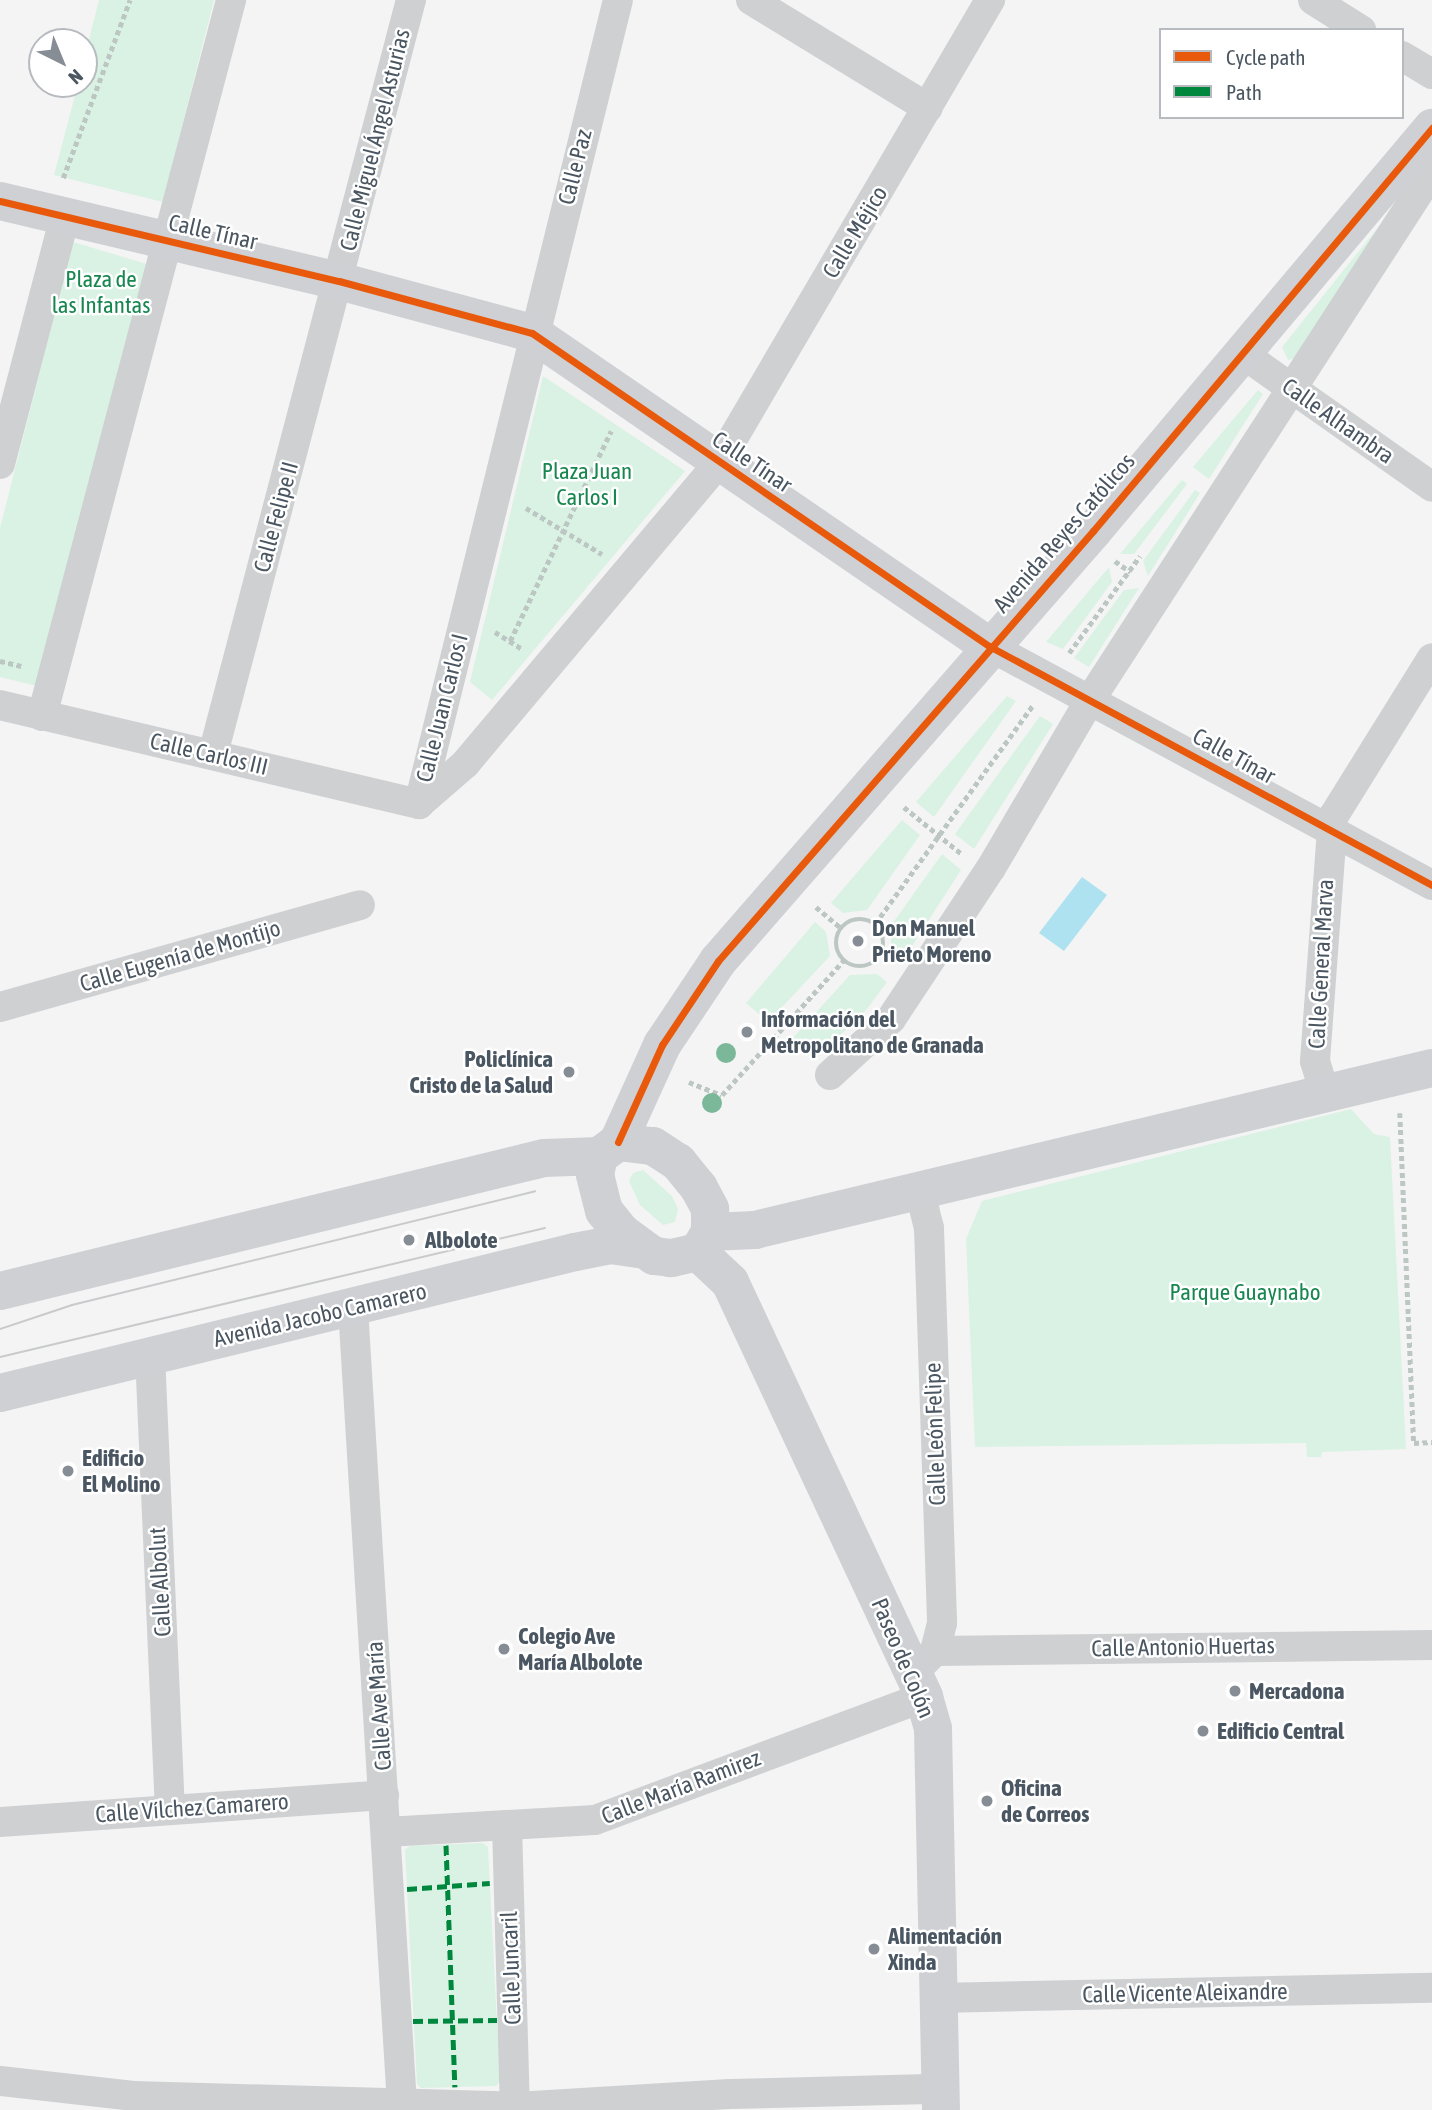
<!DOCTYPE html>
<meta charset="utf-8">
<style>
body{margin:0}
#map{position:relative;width:1432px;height:2110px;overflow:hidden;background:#f4f4f4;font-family:"Asap Condensed",sans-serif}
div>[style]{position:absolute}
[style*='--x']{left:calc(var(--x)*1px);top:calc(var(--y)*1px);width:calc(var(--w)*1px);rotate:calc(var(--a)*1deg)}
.green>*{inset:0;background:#d9f2e3}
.water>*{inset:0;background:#aee2f0}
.path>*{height:4.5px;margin-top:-2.25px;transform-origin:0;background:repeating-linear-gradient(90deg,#bcc7c4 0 5px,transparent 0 8.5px)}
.path>.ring{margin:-2.25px;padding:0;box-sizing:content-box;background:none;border:4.5px solid #bcc7c4;border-radius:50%}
.street>*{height:30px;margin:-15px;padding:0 15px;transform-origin:15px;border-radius:15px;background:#ced0d2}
.secondary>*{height:38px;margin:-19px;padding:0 19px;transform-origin:19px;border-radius:19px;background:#ced0d4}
.tram>*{height:2px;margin:-1px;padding:0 1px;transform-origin:1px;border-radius:1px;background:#c9cacc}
.quiet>*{height:5px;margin-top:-2.5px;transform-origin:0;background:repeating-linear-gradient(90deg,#00873e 0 10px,transparent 0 15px)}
.cycleway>*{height:7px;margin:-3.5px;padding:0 3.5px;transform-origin:3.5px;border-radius:3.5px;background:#e8590c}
.trees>*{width:20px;height:20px;margin:-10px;border-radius:50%;background:#7ab899}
.dots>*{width:19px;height:19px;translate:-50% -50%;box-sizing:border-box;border:4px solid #fff;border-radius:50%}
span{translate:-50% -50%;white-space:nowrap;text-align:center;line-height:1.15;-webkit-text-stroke:5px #fff;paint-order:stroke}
.street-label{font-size:23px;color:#4a5661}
.park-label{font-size:23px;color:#17864f}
.poi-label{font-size:23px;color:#4a5661;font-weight:700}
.left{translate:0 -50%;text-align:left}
.right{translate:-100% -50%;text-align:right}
.legend{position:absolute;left:1159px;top:28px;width:245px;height:91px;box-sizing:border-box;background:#fff;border:2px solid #b7bbc0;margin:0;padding:9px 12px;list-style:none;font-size:21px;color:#4a5661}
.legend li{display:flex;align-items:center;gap:14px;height:35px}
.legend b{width:35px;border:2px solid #b7bbc0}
.north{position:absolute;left:28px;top:28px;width:70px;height:70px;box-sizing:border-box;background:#fff;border:2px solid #b7bbc0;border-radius:50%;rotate:137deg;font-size:19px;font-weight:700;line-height:28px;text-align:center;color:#4a5661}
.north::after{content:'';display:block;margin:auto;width:24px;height:32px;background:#868d94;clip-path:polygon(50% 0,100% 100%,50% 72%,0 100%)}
</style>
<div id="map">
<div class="green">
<div style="clip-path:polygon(99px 0,214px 0,163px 202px,54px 175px,78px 84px,84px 84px,84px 59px)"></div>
<div style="clip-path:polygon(1396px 205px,1297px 358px,1288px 360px,1282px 347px)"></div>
<div style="clip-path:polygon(73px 242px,150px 265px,37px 686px,0 677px,0 528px)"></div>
<div style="clip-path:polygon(543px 376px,685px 471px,492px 700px,470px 682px)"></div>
<div style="clip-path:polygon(1258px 390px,1263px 394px,1209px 479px,1193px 467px)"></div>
<div style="clip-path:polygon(1182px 480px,1187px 484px,1134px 554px,1120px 554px)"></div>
<div style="clip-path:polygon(1195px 490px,1200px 493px,1148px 576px,1143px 561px)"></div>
<div style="clip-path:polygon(1109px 567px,1112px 582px,1063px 649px,1046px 642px)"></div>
<div style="clip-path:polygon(1139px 588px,1089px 667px,1074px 658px,1124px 590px)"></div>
<div style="clip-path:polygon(1007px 696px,1016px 701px,934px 817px,916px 802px)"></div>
<div style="clip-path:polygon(1040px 716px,1053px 724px,974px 849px,955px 834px)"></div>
<div style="clip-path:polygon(902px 820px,920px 835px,867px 910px,843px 913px,831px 903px)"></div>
<div style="clip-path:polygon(942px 854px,961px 870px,901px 963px,892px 955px,890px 927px)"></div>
<div style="clip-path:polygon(815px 922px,826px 932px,830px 956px,768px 1022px,746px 1003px)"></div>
<div style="clip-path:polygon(877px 974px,887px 982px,867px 1009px,815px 1060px,791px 1040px,850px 975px)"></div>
<div style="clip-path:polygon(1351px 1109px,1374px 1134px,1390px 1137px,1406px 1449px,1322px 1452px,1321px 1457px,1307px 1457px,1306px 1443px,975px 1447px,966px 1239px,982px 1201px)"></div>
<div style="clip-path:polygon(643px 1170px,672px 1196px,678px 1209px,675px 1222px,663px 1225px,640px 1205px,629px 1181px,633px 1173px)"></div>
<div style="clip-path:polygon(483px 1843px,488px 1847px,500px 2082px,496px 2086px,421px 2088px,417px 2084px,405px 1850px,410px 1846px)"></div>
</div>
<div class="water">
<div style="clip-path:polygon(1082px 877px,1107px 895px,1064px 951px,1039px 933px)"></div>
</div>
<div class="path">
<div style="--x:63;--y:178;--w:190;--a:-69.4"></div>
<div style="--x:526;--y:508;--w:89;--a:31.2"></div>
<div style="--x:1115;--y:561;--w:19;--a:35"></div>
<div style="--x:495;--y:632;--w:31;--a:32"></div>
<div style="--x:510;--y:641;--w:233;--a:-64.3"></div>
<div style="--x:1069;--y:653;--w:120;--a:-53.8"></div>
<div style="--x:0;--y:661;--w:22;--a:13"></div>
<div style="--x:904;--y:807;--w:76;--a:39.1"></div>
<div style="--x:816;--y:907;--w:33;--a:40"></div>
<div class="ring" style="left:836px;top:919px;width:43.5px;height:43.5px"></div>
<div style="--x:875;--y:924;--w:269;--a:-54.2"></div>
<div style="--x:689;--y:1082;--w:35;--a:22"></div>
<div style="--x:722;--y:1095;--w:181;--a:-47.9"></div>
<div style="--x:1400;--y:1113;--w:330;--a:87.6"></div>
<div style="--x:1414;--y:1443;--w:18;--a:-3"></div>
</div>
<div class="street">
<div style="--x:751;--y:0;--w:207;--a:31.4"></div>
<div style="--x:1313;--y:0;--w:57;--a:32"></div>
<div style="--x:1402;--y:56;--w:35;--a:31"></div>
<div style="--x:1243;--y:354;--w:231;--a:35.1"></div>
<div style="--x:0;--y:464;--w:256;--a:-75.3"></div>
<div style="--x:989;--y:646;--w:503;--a:28.35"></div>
<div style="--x:0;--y:705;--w:431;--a:13.3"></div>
<div style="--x:42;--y:716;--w:741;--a:-75.21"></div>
<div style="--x:213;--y:754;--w:780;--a:-75.29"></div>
<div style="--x:419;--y:804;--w:61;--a:-41"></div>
<div style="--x:465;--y:764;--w:395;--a:-49.9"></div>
<div style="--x:719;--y:462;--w:536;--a:-59.6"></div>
<div style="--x:419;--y:804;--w:828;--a:-76.1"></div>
<div style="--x:0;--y:1007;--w:374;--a:-15.8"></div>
<div style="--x:830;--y:1075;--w:83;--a:-42.6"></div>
<div style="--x:891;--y:1019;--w:181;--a:-56.5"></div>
<div style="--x:991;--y:868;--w:195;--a:-59.5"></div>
<div style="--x:1090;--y:700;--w:629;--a:-57.07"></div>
<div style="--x:1325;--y:1094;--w:34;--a:-107"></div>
<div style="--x:1315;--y:1061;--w:245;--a:-85.8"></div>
<div style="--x:1333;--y:817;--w:187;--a:-58.1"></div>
<div style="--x:919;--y:1188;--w:41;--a:76"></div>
<div style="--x:929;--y:1228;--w:395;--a:88.1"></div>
<div style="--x:942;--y:1623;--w:29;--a:104"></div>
<div style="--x:935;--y:1651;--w:20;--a:135"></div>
<div style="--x:353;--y:1308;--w:798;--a:86.48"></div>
<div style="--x:150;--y:1354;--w:456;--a:87.5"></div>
<div style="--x:935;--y:1651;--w:497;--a:-0.7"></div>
<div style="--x:0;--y:1822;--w:385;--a:-4"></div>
<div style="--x:507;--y:1825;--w:285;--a:88.4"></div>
<div style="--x:386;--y:1832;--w:209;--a:-3.3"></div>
<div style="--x:595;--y:1820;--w:351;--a:-20.5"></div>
<div style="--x:938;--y:1998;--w:494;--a:-1.2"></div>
<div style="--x:0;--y:2081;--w:134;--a:6.4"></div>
<div style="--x:133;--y:2096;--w:383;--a:1.6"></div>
<div style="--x:516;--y:2107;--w:214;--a:-3.5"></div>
<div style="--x:730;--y:2094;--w:210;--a:-1.4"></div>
</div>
<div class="secondary">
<div style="--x:0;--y:201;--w:348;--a:13.3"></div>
<div style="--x:339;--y:281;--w:200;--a:15.1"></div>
<div style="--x:532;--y:333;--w:554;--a:34.41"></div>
<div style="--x:618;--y:1142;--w:107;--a:-65.6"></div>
<div style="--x:662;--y:1045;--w:101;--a:-56.3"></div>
<div style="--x:718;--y:961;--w:571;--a:-48.91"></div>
<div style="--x:1093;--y:531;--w:527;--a:-49.93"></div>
<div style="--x:618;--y:1142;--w:35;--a:7"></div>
<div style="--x:653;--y:1146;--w:30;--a:33"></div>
<div style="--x:678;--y:1162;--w:33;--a:51"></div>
<div style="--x:699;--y:1188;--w:24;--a:62"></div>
<div style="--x:710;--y:1209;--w:23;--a:90"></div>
<div style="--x:710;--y:1232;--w:23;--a:121"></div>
<div style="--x:698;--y:1252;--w:28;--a:167"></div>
<div style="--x:671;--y:1258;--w:17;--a:-173"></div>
<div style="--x:654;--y:1256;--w:39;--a:-144"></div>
<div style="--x:622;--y:1233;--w:28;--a:-129"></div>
<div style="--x:604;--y:1211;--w:38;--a:-104"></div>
<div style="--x:595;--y:1174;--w:18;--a:-77"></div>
<div style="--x:599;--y:1156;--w:24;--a:-36"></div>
<div style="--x:710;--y:1232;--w:45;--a:-2.5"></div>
<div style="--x:755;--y:1230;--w:696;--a:-13.46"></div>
<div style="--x:698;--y:1252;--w:44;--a:43.2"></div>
<div style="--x:730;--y:1282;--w:458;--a:64.9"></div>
<div style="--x:924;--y:1697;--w:33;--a:74"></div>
<div style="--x:933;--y:1729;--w:381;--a:88.8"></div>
<div style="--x:0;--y:1291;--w:560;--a:-13.74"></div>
<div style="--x:544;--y:1158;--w:55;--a:-2.1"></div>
<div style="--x:0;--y:1393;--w:592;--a:-13.78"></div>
<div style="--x:575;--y:1252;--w:36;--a:-11"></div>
<div style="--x:610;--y:1245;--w:30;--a:8"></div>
</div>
<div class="tram">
<div style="--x:0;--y:1329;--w:76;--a:-18.4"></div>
<div style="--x:72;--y:1305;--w:477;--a:-13.8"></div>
<div style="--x:0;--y:1357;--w:560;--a:-13.32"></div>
</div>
<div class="quiet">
<div style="--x:446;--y:1845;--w:242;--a:87.9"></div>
<div style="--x:407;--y:1889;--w:83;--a:-4.1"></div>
<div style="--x:413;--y:2021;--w:84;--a:-0.7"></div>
</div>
<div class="cycleway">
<div style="--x:0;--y:201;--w:348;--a:13.3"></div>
<div style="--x:339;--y:281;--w:200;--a:15.1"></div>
<div style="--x:532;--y:333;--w:554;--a:34.41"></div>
<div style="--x:989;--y:646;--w:503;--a:28.35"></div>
<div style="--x:618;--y:1142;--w:107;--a:-65.6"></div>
<div style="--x:662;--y:1045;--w:101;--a:-56.3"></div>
<div style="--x:718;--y:961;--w:571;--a:-48.91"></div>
<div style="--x:1093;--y:531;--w:527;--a:-49.93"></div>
</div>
<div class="trees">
<div style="left:726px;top:1053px"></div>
<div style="left:712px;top:1103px"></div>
</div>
<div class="dots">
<div style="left:858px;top:941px;background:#868d94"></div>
<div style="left:747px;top:1032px;background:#868d94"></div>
<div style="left:569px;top:1072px;background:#868d94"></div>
<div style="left:409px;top:1240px;background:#868d94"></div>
<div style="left:68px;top:1471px;background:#868d94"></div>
<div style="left:504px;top:1649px;background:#868d94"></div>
<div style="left:1235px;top:1691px;background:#868d94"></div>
<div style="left:1203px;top:1731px;background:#868d94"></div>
<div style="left:987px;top:1801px;background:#868d94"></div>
<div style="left:874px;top:1949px;background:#868d94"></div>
</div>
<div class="street-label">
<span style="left:375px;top:140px;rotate:-76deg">Calle Miguel Ángel Asturias</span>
<span style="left:575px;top:167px;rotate:-76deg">Calle Paz</span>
<span style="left:213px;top:232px;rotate:13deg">Calle Tínar</span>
<span style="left:855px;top:232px;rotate:-59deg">Calle Méjico</span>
<span style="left:1338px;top:421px;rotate:35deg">Calle Alhambra</span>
<span style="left:752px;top:462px;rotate:34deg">Calle Tínar</span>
<span style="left:276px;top:517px;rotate:-75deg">Calle Felipe II</span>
<span style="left:1064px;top:533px;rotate:-49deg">Avenida Reyes Católicos</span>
<span style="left:442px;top:708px;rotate:-76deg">Calle Juan Carlos I</span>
<span style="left:209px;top:754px;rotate:13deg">Calle Carlos III</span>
<span style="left:1234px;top:756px;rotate:29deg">Calle Tínar</span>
<span style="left:180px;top:956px;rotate:-16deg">Calle Eugenía de Montijo</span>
<span style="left:1321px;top:964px;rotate:-87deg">Calle General Marva</span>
<span style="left:320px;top:1315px;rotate:-13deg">Avenida Jacobo Camarero</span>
<span style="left:935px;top:1434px;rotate:-92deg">Calle León Felipe</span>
<span style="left:160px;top:1582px;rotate:-93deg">Calle Albolut</span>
<span style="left:1183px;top:1647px;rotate:-1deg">Calle Antonio Huertas</span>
<span style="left:903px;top:1658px;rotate:67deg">Paseo de Colón</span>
<span style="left:379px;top:1706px;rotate:-94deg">Calle Ave María</span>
<span style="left:681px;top:1787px;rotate:-21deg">Calle María Ramirez</span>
<span style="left:192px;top:1808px;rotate:-4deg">Calle Vílchez Camarero</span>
<span style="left:511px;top:1968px;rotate:-92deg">Calle Juncaril</span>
<span style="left:1185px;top:1993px;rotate:-1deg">Calle Vicente Aleixandre</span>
</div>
<div class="park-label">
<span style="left:101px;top:292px">Plaza de<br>las Infantas</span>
<span style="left:587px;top:484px">Plaza Juan<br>Carlos I</span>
<span style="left:1245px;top:1292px">Parque Guaynabo</span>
</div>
<div class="poi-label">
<span class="left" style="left:872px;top:941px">Don Manuel<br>Prieto Moreno</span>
<span class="left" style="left:761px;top:1032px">Información del<br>Metropolitano de Granada</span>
<span class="right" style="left:553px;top:1072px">Policlínica<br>Cristo de la Salud</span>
<span class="left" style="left:425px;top:1240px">Albolote</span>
<span class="left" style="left:82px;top:1471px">Edificio<br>El Molino</span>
<span class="left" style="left:518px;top:1649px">Colegio Ave<br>María Albolote</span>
<span class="left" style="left:1249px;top:1691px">Mercadona</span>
<span class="left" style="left:1217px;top:1731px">Edificio Central</span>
<span class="left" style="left:1001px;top:1801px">Oficina<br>de Correos</span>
<span class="left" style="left:888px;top:1949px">Alimentación<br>Xinda</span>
</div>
<ul class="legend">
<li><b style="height:9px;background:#e8590c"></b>Cycle path</li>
<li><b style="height:9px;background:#00873e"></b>Path</li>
</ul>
<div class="north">N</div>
</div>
